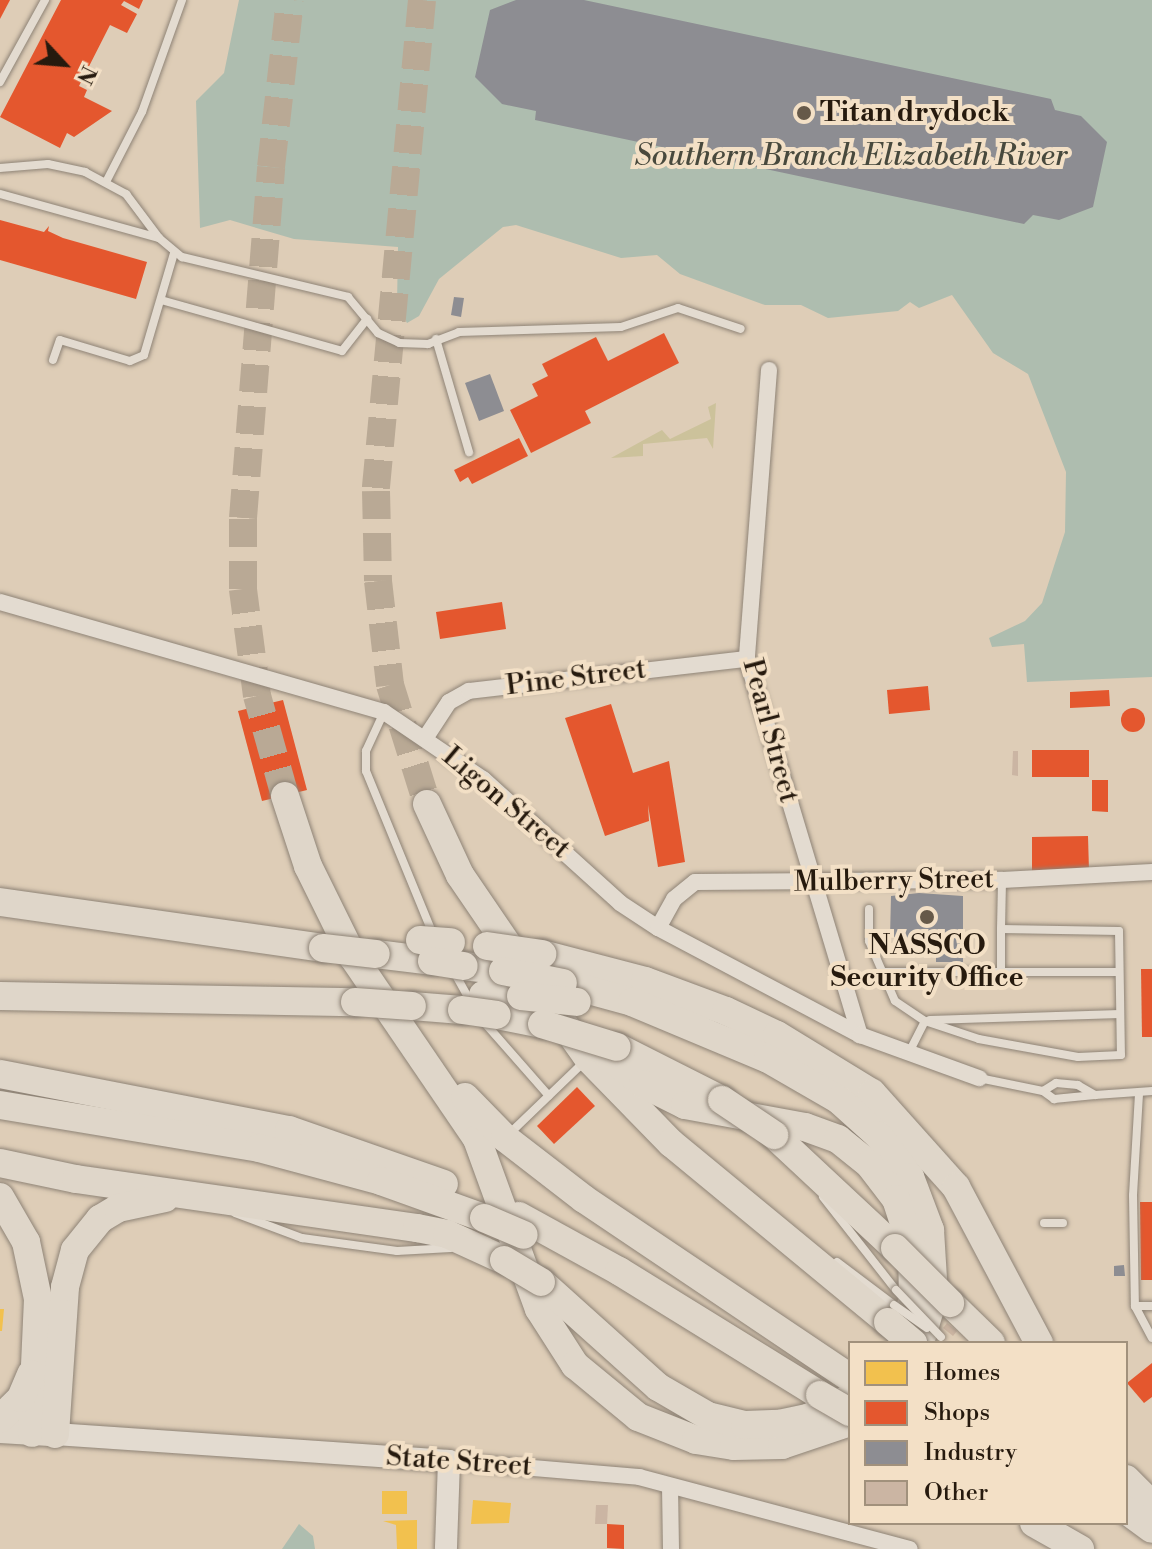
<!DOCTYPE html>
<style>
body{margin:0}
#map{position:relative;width:1152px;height:1549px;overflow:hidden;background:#decdb7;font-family:"Libre Bodoni",serif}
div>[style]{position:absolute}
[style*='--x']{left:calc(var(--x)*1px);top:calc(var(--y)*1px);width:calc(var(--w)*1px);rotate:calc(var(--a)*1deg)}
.green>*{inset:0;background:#ccc29b}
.water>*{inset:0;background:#aebdaf}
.homes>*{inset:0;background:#f2c14e}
.shops>*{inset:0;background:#e4572e}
.round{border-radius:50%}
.industry>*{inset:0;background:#8d8d92}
.building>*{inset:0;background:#cbb5a3}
.highway-tunnel>*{height:28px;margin-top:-14px;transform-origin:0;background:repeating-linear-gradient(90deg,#b9a995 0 28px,transparent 0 42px)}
.roads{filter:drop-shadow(0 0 2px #8e8376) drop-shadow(0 0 2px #8e8376)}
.lane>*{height:8px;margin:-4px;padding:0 4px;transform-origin:4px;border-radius:4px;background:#e3dbd0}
.street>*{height:16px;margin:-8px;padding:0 8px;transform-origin:8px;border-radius:8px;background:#e3dbd0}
.secondary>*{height:22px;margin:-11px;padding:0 11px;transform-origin:11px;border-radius:11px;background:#e3dbd0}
.primary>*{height:24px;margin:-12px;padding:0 12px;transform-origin:12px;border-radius:12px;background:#dfd6c9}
.highway>*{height:28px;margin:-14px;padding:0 14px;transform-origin:14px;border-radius:14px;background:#dfd6c9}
.bridges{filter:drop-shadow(0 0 2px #8e8376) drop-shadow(0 0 2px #8e8376)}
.lane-bridge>*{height:8px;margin:-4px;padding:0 4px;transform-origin:4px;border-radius:4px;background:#e3dbd0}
.highway-bridge>*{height:28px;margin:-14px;padding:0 14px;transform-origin:14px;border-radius:14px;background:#dfd6c9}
.dots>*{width:22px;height:22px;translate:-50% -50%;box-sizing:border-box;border:4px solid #f3e0c6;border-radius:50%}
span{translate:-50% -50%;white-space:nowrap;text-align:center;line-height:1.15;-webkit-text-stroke:8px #f3e0c6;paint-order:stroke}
.poi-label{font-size:28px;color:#261a0e;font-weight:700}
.left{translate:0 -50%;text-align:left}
.street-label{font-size:28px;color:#261a0e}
.water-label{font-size:30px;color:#48493d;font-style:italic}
.legend{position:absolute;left:848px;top:1341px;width:280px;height:184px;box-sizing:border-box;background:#f3e0c6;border:2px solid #a1917c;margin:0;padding:10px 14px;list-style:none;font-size:24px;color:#261a0e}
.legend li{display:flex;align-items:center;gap:16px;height:40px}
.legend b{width:40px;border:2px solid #a1917c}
.north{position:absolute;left:24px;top:24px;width:80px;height:80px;-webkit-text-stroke:6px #f3e0c6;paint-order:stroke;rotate:116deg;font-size:22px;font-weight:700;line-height:32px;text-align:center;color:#261a0e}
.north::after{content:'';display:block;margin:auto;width:28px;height:36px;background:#261a0e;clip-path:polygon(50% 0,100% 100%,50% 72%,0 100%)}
</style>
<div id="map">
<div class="green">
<div style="clip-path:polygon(716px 403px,713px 449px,707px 438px,643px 444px,643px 456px,611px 458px,662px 430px,670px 439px,711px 419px,708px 407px)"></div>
</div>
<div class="water">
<div style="clip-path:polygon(239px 0,1152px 0,1152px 677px,1027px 682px,1024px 644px,992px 647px,989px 638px,1025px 621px,1042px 603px,1065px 532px,1066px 472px,1028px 374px,993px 353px,952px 295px,919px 308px,910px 302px,898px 311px,828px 318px,801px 305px,765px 305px,680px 274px,657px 255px,621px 258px,516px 225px,503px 227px,439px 279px,419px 316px,407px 323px,397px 304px,398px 247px,294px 239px,230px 220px,200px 228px,196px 101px,224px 73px)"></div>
<div style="clip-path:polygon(299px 1524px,313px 1536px,315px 1549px,282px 1549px)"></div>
</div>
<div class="homes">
<div style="clip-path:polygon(0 1309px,4px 1309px,2px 1331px,0 1331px)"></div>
<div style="clip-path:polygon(382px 1491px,407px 1491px,407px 1514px,382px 1514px)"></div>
<div style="clip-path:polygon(473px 1500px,511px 1503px,509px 1523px,471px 1524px)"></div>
<div style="clip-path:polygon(417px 1520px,417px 1549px,397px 1549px,396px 1525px,383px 1521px)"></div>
</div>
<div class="shops">
<div style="clip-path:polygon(0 0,10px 0,0 19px)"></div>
<div style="clip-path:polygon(61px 0,143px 0,139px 9px,124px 1px,121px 5px,137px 14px,127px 33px,110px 25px,79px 86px,87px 90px,84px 97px,112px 111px,74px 137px,67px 133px,60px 148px,0 117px)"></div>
<div style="clip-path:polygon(0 220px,44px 232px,49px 226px,48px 231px,63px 238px,147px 262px,136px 299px,0 260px)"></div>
<div style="clip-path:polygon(664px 333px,679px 363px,585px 411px,591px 423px,531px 453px,510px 410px,538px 396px,532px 384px,548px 376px,542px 364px,596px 337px,608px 361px)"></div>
<div style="clip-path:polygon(519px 438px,528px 456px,472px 484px,468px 477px,460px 482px,454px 470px)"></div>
<div style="clip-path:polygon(502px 602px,506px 629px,440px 639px,436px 612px)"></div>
<div style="clip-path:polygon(928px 686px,930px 710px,889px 714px,887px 690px)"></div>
<div style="clip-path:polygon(1109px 690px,1110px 706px,1070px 708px,1070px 692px)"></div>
<div style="clip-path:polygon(283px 700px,307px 790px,262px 801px,238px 711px)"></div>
<div style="clip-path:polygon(611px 704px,633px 773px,669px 761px,685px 862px,658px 867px,648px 805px,649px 821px,605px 836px,565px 718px)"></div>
<div class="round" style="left:1121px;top:708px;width:24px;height:24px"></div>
<div style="clip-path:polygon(1032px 750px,1089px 750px,1089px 777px,1032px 777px)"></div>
<div style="clip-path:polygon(1092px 780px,1108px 780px,1108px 812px,1092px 811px)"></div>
<div style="clip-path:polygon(1088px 836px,1089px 871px,1032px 872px,1032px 837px)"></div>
<div style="clip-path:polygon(1141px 969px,1152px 969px,1152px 1037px,1142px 1037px)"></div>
<div style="clip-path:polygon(577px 1087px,595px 1106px,554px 1144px,537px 1126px)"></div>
<div style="clip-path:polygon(1140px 1202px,1152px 1202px,1152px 1280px,1141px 1280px)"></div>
<div style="clip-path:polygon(1152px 1363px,1152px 1397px,1144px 1403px,1127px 1383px)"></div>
<div style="clip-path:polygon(607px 1524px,624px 1525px,624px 1549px,607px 1548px)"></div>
</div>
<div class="industry">
<div style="clip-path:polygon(516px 0,584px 0,1051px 99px,1055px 110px,1081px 116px,1107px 142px,1093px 207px,1059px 220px,1033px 215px,1024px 224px,535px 120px,536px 111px,502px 104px,475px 77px,490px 10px)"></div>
<div style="clip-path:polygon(454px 297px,464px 298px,461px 317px,451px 315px)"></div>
<div style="clip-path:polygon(490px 374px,504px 411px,479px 421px,465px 383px)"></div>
<div style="clip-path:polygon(919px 893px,963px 896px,963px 962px,936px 962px,936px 938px,890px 937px,891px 896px)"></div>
<div style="clip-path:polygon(1124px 1265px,1125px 1276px,1114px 1276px,1114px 1266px)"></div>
</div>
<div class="building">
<div style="clip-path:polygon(1013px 751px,1018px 751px,1018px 776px,1012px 775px)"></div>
<div style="clip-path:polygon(947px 1323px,957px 1331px,953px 1336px,943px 1328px)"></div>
<div style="clip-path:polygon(596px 1505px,608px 1505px,607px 1524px,595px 1524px)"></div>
</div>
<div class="highway-tunnel">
<div style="--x:422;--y:0;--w:493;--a:95.4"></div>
<div style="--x:376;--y:491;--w:90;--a:88.7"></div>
<div style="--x:378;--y:581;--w:105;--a:83.4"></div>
<div style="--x:390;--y:685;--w:125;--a:72.7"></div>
<div style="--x:285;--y:796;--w:104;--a:-105.6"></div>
<div style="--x:257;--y:696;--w:108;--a:-97.5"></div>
<div style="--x:243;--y:589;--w:71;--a:-90"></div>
<div style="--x:243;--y:518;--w:352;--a:-85.4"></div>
<div style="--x:271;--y:167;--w:168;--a:-83.5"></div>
</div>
<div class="roads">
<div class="lane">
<div style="--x:0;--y:82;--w:94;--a:-61.2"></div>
<div style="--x:0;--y:168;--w:48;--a:-4.8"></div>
<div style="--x:48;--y:164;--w:38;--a:12"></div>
<div style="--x:85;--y:172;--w:47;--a:28.2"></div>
<div style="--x:126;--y:194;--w:55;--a:53.1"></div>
<div style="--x:159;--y:238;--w:30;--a:40"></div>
<div style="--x:182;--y:257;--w:171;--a:13.5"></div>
<div style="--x:348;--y:297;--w:47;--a:50.2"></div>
<div style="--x:378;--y:333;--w:23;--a:25"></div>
<div style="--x:399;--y:343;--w:29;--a:2"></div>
<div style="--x:428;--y:344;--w:33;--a:-21"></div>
<div style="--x:459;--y:332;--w:162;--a:-1.8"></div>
<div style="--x:621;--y:327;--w:60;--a:-18.4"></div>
<div style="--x:678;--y:308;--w:66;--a:18.4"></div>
<div style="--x:106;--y:182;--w:79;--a:-62.8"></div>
<div style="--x:142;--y:112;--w:119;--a:-70.3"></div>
<div style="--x:0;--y:194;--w:165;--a:15.5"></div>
<div style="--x:161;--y:300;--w:188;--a:15.7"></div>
<div style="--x:342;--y:351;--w:41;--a:-52"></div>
<div style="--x:436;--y:339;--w:118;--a:73.7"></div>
<div style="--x:53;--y:360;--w:21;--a:-71"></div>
<div style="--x:60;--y:340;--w:73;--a:16.7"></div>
<div style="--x:130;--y:361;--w:15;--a:-23"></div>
<div style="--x:144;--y:355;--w:106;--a:-73.6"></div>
<div style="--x:384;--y:712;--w:43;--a:114.8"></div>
<div style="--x:366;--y:751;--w:20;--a:90"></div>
<div style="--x:366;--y:771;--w:176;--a:67.7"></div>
<div style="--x:869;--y:909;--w:32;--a:90"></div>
<div style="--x:869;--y:941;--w:65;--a:66.6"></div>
<div style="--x:895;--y:1001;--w:36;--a:34"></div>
<div style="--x:925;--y:1021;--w:38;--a:117"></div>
<div style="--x:1001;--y:929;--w:49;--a:-88.8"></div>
<div style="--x:453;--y:970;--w:39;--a:61"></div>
<div style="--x:882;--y:972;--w:119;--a:0"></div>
<div style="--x:1001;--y:972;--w:43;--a:-90"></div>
<div style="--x:1001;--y:929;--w:118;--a:1"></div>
<div style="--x:1119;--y:931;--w:124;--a:89.1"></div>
<div style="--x:1121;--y:1055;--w:43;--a:177.3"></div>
<div style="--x:1078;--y:1057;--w:101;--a:-169.7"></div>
<div style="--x:979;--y:1039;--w:57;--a:-161.6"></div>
<div style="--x:1001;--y:972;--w:118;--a:0"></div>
<div style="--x:930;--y:1020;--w:190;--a:-1.8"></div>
<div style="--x:484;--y:1022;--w:98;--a:48.7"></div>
<div style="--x:979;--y:1078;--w:65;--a:11.5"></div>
<div style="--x:1043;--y:1091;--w:14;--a:36"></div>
<div style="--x:1054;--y:1099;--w:41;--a:-5.6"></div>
<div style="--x:1095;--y:1095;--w:20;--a:-150"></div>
<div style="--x:1078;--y:1085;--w:22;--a:-175"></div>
<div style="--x:1056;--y:1083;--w:15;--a:148"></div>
<div style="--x:1139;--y:1094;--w:102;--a:93.4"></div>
<div style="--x:1133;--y:1196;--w:110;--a:89"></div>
<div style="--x:1135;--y:1306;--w:36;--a:62"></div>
<div style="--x:1095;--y:1095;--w:57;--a:-4"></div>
<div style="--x:508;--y:1135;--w:107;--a:-43.9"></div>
<div style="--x:823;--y:1197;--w:118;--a:51.9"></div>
<div style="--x:235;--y:1213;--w:72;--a:20.5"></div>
<div style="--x:302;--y:1238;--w:96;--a:7.8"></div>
<div style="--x:397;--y:1251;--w:54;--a:-3.2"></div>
<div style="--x:1044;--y:1223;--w:19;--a:0"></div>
<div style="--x:837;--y:1262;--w:71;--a:37"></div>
<div style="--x:1135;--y:1306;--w:17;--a:0"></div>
</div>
<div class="street">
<div style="--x:769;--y:370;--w:290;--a:94.4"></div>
<div style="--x:747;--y:659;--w:393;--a:73.3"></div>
<div style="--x:0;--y:602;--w:399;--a:16"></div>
<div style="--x:384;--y:712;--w:120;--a:34.1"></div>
<div style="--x:483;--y:779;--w:185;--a:42.1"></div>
<div style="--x:620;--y:903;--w:45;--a:33.3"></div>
<div style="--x:658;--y:928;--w:229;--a:27.9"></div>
<div style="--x:860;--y:1035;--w:127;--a:19.9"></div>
<div style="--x:426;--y:737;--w:42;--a:-56.7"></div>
<div style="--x:449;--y:702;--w:23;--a:-29"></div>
<div style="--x:469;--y:691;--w:280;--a:-6.6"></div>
<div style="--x:658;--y:928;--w:33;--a:-61"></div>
<div style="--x:674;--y:899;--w:27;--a:-39"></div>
<div style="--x:695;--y:882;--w:307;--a:-0.4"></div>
<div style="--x:1002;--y:880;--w:150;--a:-3.1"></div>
<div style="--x:449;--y:1461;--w:191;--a:4.8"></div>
<div style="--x:639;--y:1477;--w:280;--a:14.9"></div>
<div style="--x:670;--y:1486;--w:63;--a:89.1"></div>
</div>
<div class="secondary">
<div style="--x:55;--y:1434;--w:395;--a:3.9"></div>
<div style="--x:449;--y:1461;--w:88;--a:92"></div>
</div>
<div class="primary">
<div style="--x:0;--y:1431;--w:50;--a:3.4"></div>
</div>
<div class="highway">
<div style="--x:285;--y:796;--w:74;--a:71.8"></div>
<div style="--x:308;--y:866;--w:102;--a:63.7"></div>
<div style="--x:353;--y:957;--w:220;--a:55.7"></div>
<div style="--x:477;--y:1139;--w:181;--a:70"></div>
<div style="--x:539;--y:1309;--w:67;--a:57.3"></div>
<div style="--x:575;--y:1365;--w:82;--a:39.5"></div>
<div style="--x:638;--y:1417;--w:62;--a:21.6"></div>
<div style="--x:696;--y:1440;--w:38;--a:9"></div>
<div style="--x:734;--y:1446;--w:48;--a:-1.2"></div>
<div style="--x:782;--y:1445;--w:72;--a:-18.7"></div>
<div style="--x:427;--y:804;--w:78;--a:65.1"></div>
<div style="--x:460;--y:875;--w:107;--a:55.7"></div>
<div style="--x:0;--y:902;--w:326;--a:8.1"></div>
<div style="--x:376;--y:954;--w:56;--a:7.1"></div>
<div style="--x:542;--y:954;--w:106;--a:14.7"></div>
<div style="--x:645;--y:981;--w:86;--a:20.3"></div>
<div style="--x:726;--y:1011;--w:56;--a:25.2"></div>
<div style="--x:777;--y:1035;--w:111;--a:31.4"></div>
<div style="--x:872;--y:1093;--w:126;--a:48.2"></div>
<div style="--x:956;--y:1187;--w:177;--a:62"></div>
<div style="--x:464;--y:966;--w:39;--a:7"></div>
<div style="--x:563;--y:983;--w:72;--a:15.4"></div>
<div style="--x:632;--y:1002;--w:147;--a:22.7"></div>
<div style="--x:768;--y:1059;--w:82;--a:30"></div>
<div style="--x:839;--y:1100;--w:52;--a:41.9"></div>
<div style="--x:878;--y:1135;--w:53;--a:52.7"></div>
<div style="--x:910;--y:1177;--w:57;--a:69.3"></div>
<div style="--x:930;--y:1230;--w:65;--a:86.5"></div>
<div style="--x:934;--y:1295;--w:50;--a:106.3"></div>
<div style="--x:483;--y:995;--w:38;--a:2"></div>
<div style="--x:0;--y:996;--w:355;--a:1"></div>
<div style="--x:412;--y:1006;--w:50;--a:4.6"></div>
<div style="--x:497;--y:1015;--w:46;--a:11.3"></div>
<div style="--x:561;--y:1020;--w:47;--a:54.6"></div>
<div style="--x:588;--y:1058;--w:119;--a:45.7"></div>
<div style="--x:671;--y:1143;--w:281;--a:39.5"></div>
<div style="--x:617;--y:1047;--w:118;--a:26.8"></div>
<div style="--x:606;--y:1054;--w:48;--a:39"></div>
<div style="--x:643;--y:1084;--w:47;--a:26.6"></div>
<div style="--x:685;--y:1105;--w:122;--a:10.4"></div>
<div style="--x:805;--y:1127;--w:35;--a:20"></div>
<div style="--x:838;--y:1139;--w:40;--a:39"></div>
<div style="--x:869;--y:1164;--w:44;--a:52.4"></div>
<div style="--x:896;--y:1199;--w:52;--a:71.9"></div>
<div style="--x:912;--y:1248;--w:51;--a:88.9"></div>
<div style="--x:913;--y:1299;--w:38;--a:108"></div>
<div style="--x:0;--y:1074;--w:294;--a:11"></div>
<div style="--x:289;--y:1130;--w:164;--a:19.2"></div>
<div style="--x:465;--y:1097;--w:57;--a:45.7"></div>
<div style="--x:505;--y:1138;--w:100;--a:37.7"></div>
<div style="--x:584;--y:1199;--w:321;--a:33.9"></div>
<div style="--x:0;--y:1105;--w:263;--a:9.4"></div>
<div style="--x:259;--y:1148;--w:126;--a:15.1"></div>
<div style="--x:381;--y:1181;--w:109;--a:19.8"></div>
<div style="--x:774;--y:1135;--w:166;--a:43"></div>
<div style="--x:0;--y:1163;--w:78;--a:11.9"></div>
<div style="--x:76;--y:1179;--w:345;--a:8.2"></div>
<div style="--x:417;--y:1228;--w:31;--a:11"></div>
<div style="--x:447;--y:1234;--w:63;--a:24.5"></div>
<div style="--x:0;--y:1197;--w:52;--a:60"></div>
<div style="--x:26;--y:1242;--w:58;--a:78.1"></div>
<div style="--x:38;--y:1299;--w:134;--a:92.6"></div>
<div style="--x:519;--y:1216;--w:114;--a:28.8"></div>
<div style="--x:619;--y:1271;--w:236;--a:31.7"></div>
<div style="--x:541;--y:1282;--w:157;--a:41.9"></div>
<div style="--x:658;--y:1387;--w:58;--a:30.1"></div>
<div style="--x:708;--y:1416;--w:38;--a:14"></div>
<div style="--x:745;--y:1425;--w:34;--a:-2"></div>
<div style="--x:779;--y:1424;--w:30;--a:-12"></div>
<div style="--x:808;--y:1418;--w:47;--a:-25.5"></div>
<div style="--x:950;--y:1303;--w:57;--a:44.3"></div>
<div style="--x:0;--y:1419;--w:30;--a:-45"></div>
<div style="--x:21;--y:1398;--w:26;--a:-67"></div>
<div style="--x:55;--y:1434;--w:147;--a:-86.1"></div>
<div style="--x:65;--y:1287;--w:38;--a:-75"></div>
<div style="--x:75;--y:1250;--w:40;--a:-51"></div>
<div style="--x:100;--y:1219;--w:21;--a:-31"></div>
<div style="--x:118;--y:1208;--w:48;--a:-12"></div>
<div style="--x:1126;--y:1479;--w:37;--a:45"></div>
<div style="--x:1126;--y:1510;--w:32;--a:36"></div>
<div style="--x:1034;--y:1523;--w:53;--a:29.5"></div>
</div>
</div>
<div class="bridges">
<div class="lane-bridge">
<div style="--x:896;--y:1290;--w:65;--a:46.2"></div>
<div style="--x:894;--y:1305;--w:40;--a:34.9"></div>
</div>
<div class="highway-bridge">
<div style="--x:420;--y:940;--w:31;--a:4"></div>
<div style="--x:487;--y:946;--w:56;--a:8.3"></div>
<div style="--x:323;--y:948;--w:53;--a:6.5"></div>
<div style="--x:432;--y:961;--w:32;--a:9"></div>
<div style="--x:503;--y:971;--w:61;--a:11.3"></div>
<div style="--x:521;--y:996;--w:56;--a:6.1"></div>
<div style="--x:355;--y:1002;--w:57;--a:4"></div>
<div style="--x:462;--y:1010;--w:35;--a:8"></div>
<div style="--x:542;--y:1024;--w:78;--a:17"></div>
<div style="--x:722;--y:1100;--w:63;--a:33.9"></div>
<div style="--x:484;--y:1218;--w:43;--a:23"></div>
<div style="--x:895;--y:1248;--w:78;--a:45"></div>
<div style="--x:504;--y:1260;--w:43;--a:30.7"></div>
<div style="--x:888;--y:1322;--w:33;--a:40"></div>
<div style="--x:820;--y:1395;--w:34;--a:30"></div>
</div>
</div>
<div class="dots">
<div style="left:804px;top:113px;background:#665949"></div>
<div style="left:927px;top:917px;background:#665949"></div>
</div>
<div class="poi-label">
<span class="left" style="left:820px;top:113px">Titan drydock</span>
<span style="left:927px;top:962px">NASSCO<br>Security Office</span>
</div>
<div class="street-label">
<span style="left:576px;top:678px;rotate:-7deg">Pine Street</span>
<span style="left:770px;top:731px;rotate:75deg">Pearl Street</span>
<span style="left:506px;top:803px;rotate:40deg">Ligon Street</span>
<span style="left:894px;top:881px;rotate:-1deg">Mulberry Street</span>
<span style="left:459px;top:1462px;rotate:4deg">State Street</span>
</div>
<div class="water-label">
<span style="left:851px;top:156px">Southern Branch Elizabeth River</span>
</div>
<ul class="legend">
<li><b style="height:22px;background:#f2c14e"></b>Homes</li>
<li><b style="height:22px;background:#e4572e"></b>Shops</li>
<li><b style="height:22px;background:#8d8d92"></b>Industry</li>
<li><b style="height:22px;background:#cbb5a3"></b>Other</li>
</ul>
<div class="north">N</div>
</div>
